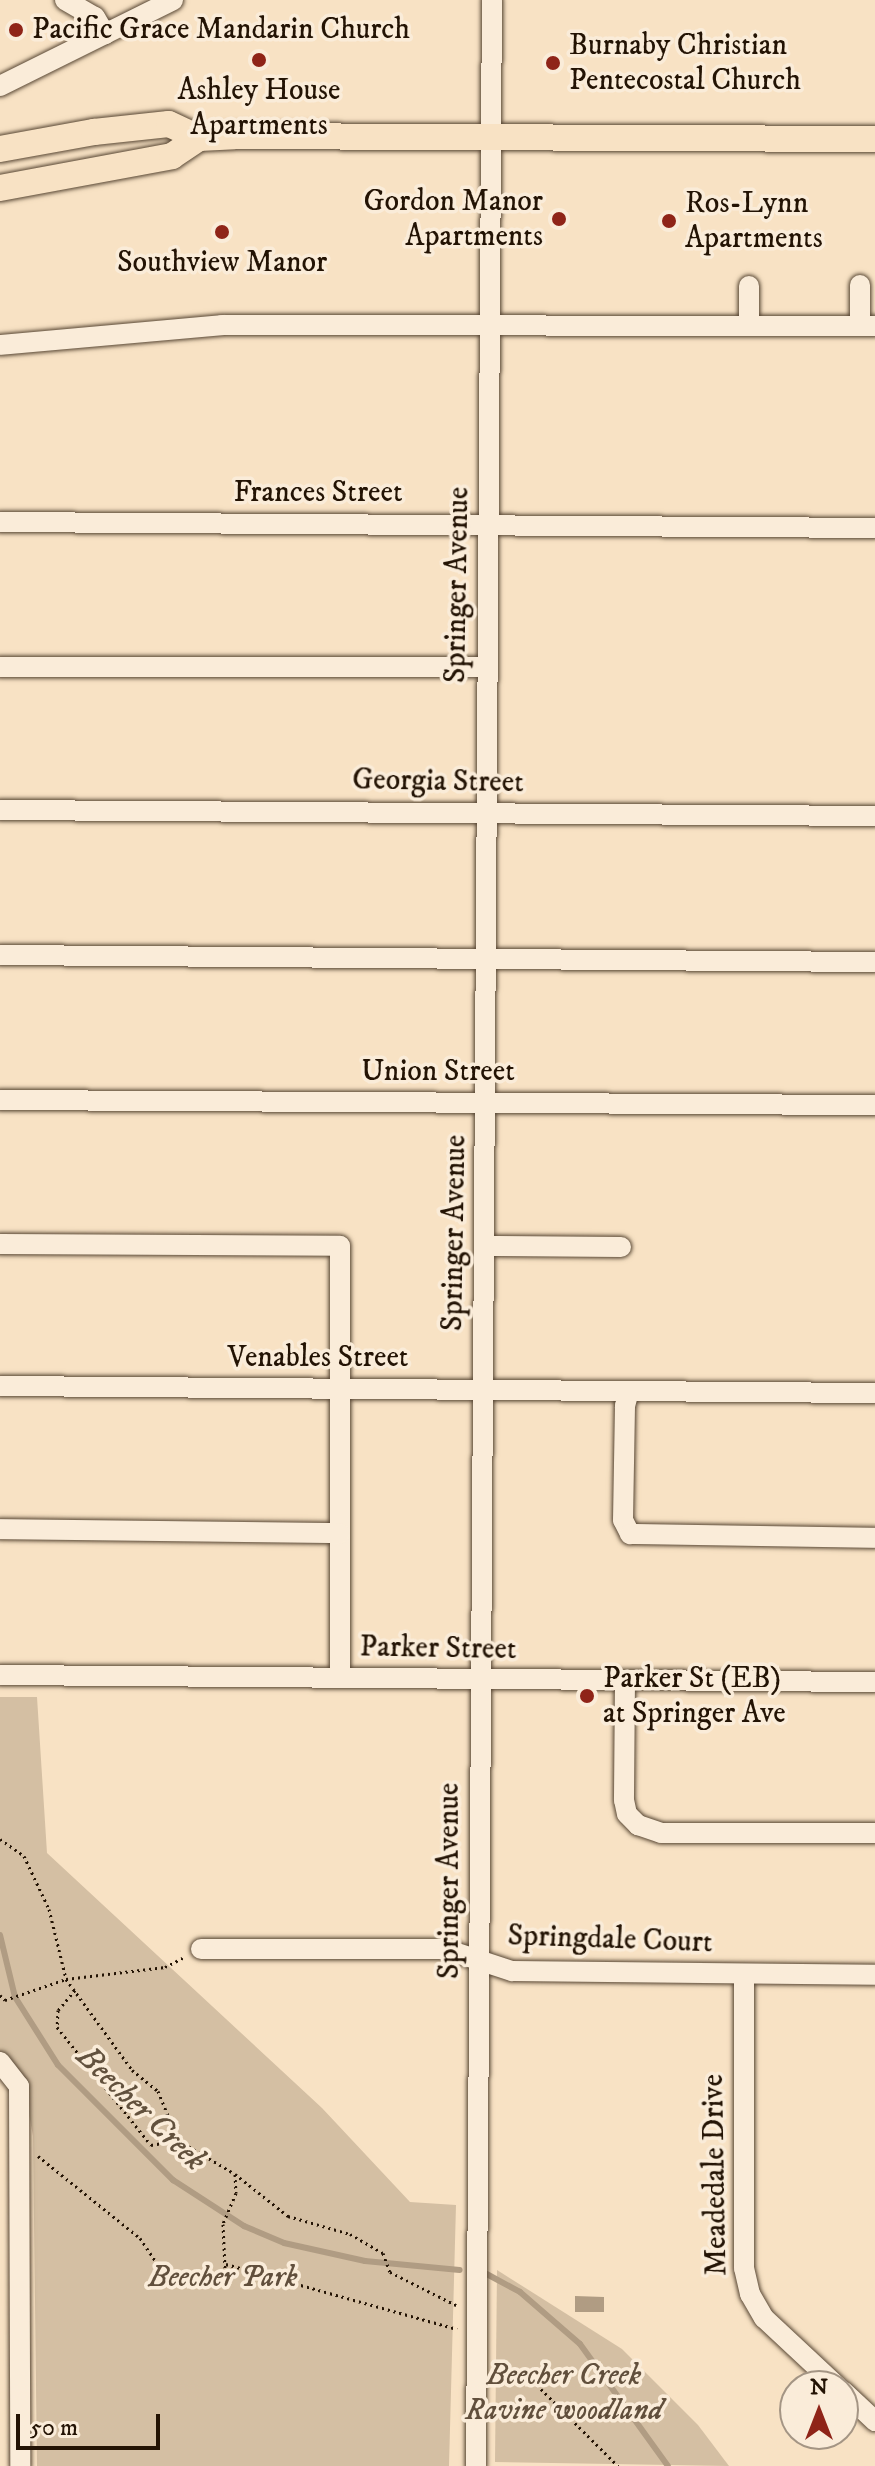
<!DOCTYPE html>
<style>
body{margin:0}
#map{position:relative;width:875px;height:2466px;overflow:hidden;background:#f8e2c4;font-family:"IM FELL DW Pica",serif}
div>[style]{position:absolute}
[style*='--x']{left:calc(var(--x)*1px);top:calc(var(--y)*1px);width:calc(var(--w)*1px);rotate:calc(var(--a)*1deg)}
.green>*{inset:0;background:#d4bfa3}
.water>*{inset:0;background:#b09c83}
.stream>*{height:6px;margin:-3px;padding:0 3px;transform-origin:3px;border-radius:3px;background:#b09c83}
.path>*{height:3px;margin-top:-1.5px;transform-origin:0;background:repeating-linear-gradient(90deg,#231304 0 2px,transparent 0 6px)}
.roads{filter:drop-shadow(0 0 2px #584734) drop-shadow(0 0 2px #584734)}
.minor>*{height:20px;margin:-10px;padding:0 10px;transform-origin:10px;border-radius:10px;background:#faecd9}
.major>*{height:26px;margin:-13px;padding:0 13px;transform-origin:13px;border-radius:13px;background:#f8e2c4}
.dots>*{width:22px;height:22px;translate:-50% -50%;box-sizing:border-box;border:4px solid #faecd9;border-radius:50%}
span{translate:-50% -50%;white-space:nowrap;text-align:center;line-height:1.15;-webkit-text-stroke:7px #faecd9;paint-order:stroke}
.poi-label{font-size:30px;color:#231304}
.left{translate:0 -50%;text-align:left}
.right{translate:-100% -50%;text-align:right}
.street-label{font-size:30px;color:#231304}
.park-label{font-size:30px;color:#614f3c;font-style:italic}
.water-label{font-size:32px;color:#62513d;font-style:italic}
.north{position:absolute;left:779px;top:2370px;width:80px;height:80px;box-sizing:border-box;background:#faecd9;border:2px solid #a49584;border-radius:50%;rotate:0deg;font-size:22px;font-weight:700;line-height:32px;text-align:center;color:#231304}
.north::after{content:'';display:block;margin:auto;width:28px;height:36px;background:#8f2418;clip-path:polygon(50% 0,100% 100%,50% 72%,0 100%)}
.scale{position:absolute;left:16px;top:2414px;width:144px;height:36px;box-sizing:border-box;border:4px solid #231304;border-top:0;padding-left:10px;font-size:24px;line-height:28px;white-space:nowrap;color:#231304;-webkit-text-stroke:6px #faecd9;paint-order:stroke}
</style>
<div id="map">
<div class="green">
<div style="clip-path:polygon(0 1697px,37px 1697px,47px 1853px,322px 2108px,410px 2202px,456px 2205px,449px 2466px,37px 2466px,33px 2136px,23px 2081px,0 2051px)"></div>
<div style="clip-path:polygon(497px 2270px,622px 2349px,698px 2425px,729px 2466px,495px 2462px)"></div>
</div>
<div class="water">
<div style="clip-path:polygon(575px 2296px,604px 2297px,604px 2312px,575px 2312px)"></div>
</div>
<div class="stream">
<div style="--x:0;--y:1935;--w:64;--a:76.4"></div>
<div style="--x:15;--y:1997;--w:80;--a:57.7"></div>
<div style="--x:58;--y:2065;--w:163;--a:45"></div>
<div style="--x:173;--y:2180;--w:85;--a:32.9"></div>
<div style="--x:244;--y:2226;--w:43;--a:23"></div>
<div style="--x:284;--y:2243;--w:83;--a:12.5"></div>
<div style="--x:365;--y:2261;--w:95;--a:5.4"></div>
<div style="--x:483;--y:2272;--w:42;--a:28.4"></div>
<div style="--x:520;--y:2292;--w:79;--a:40.9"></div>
<div style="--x:580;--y:2344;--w:150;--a:54.2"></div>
</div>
<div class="path">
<div style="--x:0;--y:1839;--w:29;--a:35"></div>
<div style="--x:24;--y:1856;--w:59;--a:64.7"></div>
<div style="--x:49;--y:1909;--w:72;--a:76.3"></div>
<div style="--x:66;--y:1979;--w:112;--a:54"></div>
<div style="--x:132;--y:2070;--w:33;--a:39"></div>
<div style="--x:158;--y:2091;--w:53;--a:67.8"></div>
<div style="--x:178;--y:2140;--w:66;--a:30.8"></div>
<div style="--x:235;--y:2174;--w:19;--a:87"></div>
<div style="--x:236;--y:2193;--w:34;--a:113"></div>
<div style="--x:223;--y:2224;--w:44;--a:87.4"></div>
<div style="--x:75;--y:1990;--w:26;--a:130"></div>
<div style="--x:58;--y:2010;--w:17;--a:93"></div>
<div style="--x:57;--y:2027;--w:151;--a:51.5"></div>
<div style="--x:151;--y:2145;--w:27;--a:-10"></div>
<div style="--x:0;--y:1995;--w:7;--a:45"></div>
<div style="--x:5;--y:2000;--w:65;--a:-19"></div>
<div style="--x:66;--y:1979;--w:100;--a:-6.9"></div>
<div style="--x:165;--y:1967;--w:20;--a:-27"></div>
<div style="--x:38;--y:2156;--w:131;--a:38.8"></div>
<div style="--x:140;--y:2238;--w:30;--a:56"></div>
<div style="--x:235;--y:2174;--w:68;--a:38.4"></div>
<div style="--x:288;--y:2216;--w:65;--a:16.2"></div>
<div style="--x:350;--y:2234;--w:38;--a:30"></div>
<div style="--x:383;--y:2253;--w:20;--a:70"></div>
<div style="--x:390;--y:2272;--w:74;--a:26.6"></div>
<div style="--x:226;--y:2264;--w:240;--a:15.7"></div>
<div style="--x:498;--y:2377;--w:26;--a:-11"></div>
<div style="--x:524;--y:2372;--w:133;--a:45"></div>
</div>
<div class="roads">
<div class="minor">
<div style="--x:65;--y:0;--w:34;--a:30"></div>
<div style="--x:95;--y:17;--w:20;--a:60"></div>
<div style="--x:0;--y:86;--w:193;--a:-26.4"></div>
<div style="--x:860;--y:285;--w:41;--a:90"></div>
<div style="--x:749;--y:286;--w:39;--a:90"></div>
<div style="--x:0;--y:345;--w:223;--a:-5.1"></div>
<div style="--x:222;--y:325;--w:653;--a:0.09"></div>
<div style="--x:0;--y:522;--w:875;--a:0.39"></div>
<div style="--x:0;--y:667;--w:487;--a:0"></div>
<div style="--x:0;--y:810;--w:875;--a:0.39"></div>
<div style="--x:0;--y:955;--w:875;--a:0.46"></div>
<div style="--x:0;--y:1100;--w:875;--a:0.33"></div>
<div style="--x:0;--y:1244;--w:340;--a:0.3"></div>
<div style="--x:340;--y:1246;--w:432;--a:90"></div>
<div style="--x:484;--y:1246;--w:137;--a:0.4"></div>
<div style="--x:0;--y:1386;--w:875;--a:0.46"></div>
<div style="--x:629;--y:1391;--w:16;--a:105"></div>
<div style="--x:625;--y:1406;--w:114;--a:91"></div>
<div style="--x:623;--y:1520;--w:16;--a:63"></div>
<div style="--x:630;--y:1534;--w:245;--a:0.9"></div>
<div style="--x:0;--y:1529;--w:340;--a:0.7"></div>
<div style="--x:0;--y:1675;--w:875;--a:0.46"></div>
<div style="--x:625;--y:1680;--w:120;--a:90.5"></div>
<div style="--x:624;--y:1800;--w:14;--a:78"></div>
<div style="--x:627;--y:1814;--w:16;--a:45"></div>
<div style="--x:638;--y:1825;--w:24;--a:19"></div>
<div style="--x:661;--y:1833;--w:214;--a:0"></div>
<div style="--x:201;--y:1949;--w:244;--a:0"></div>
<div style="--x:445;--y:1949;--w:71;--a:18.2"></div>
<div style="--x:512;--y:1971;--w:363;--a:0.6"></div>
<div style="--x:744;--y:1975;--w:293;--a:90"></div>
<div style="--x:744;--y:2268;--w:27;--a:77"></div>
<div style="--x:750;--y:2294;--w:28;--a:60"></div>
<div style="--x:764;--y:2318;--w:100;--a:43"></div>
<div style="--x:0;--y:2062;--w:31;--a:52"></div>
<div style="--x:19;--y:2086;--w:380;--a:89.8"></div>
<div style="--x:843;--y:2391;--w:44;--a:43.2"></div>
<div style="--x:476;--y:2466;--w:2466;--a:-89.63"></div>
</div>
<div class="major">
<div style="--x:0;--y:149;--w:96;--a:-10.3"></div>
<div style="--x:94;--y:132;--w:75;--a:-6.1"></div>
<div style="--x:169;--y:124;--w:33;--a:25"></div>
<div style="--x:0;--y:188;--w:175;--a:-10.5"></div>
<div style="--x:172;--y:156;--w:32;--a:-34"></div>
<div style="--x:199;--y:138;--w:35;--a:-3"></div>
<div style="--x:234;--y:136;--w:641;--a:0.27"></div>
</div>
</div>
<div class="dots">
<div style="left:16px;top:30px;background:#8f2418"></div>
<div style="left:259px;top:60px;background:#8f2418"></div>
<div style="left:553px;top:63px;background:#8f2418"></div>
<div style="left:559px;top:219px;background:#8f2418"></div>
<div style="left:669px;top:221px;background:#8f2418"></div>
<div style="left:222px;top:232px;background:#8f2418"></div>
<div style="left:587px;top:1696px;background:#8f2418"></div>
</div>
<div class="poi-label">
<span class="left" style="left:32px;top:30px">Pacific Grace Mandarin Church</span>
<span class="left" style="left:569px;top:63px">Burnaby Christian<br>Pentecostal Church</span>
<span style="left:259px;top:108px">Ashley House<br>Apartments</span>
<span class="right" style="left:543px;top:219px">Gordon Manor<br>Apartments</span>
<span class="left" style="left:685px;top:221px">Ros-Lynn<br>Apartments</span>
<span style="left:222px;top:263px">Southview Manor</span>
<span class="left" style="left:603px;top:1696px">Parker St (EB)<br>at Springer Ave</span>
</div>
<div class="street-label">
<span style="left:318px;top:493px">Frances Street</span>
<span style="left:458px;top:585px;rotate:-89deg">Springer Avenue</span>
<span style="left:438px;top:782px;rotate:1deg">Georgia Street</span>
<span style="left:438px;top:1072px">Union Street</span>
<span style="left:455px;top:1233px;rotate:-89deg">Springer Avenue</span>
<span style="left:318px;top:1358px">Venables Street</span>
<span style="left:438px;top:1649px;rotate:1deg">Parker Street</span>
<span style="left:450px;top:1881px;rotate:-90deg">Springer Avenue</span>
<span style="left:610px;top:1940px;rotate:2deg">Springdale Court</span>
<span style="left:716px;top:2175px;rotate:-91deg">Meadedale Drive</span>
</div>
<div class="park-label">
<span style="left:223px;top:2278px">Beecher Park</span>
<span style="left:564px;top:2393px">Beecher Creek<br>Ravine woodland</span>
</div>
<div class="water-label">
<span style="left:141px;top:2109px;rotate:44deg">Beecher Creek</span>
</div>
<div class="north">N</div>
<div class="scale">50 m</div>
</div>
